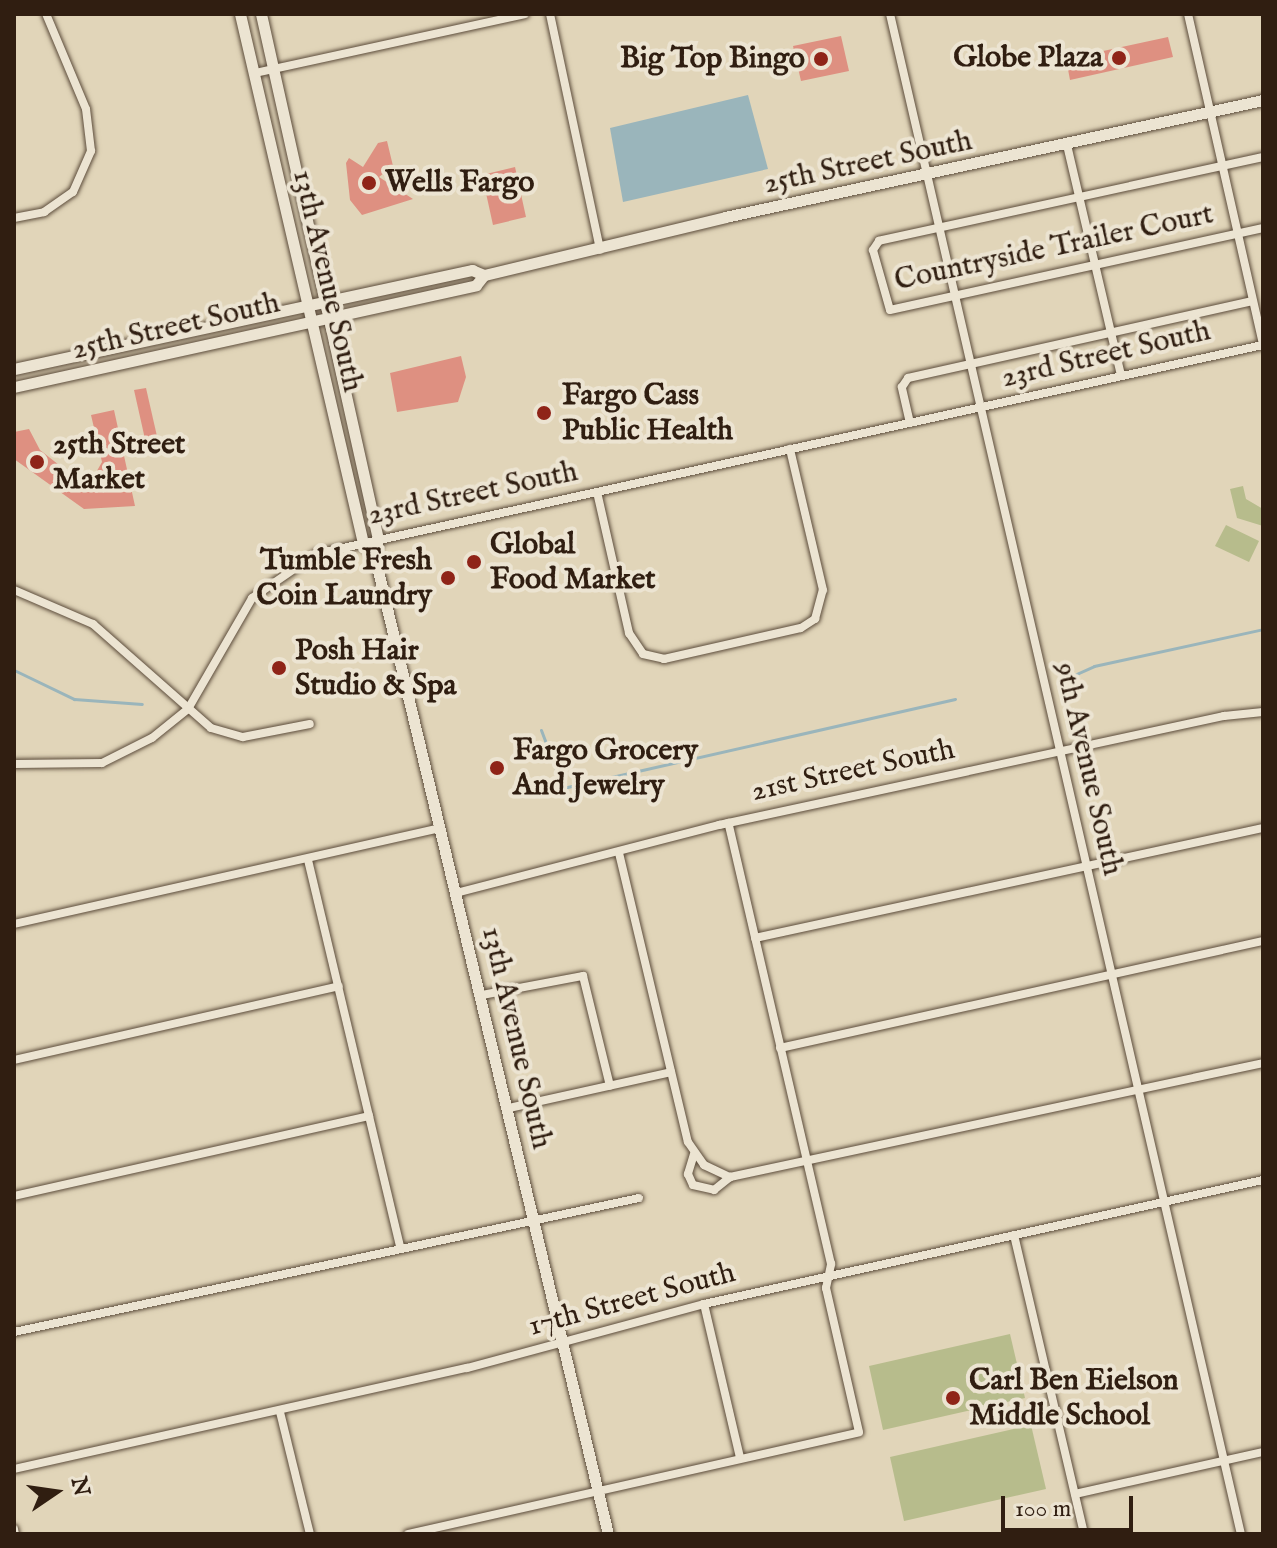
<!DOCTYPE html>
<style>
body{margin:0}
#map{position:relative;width:1277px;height:1548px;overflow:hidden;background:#e1d5b9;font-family:"IM FELL English",serif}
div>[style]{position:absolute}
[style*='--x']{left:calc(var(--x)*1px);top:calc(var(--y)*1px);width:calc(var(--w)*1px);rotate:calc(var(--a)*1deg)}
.green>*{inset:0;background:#b7bc8c}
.water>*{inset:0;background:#9ab5bb}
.stream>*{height:3px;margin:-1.5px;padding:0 1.5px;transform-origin:1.5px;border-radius:1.5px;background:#9ab5bb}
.building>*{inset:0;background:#de9081}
.roads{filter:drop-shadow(0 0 2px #5c4c3b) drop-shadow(0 0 2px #5c4c3b)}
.street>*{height:8px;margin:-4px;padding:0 4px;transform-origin:4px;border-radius:4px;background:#ece4d2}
.secondary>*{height:11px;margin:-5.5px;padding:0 5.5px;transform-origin:5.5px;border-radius:5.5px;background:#ece4d2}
.dots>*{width:22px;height:22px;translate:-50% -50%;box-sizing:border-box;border:4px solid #ece4d2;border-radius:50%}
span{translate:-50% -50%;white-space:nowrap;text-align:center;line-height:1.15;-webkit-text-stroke:8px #ece4d2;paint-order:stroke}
.poi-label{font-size:30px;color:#301e11;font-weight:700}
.right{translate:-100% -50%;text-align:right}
.left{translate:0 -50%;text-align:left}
.street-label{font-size:30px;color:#301e11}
.frame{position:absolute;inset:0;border:16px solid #301e11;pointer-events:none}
.north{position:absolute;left:16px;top:1452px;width:80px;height:80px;-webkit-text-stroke:6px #ece4d2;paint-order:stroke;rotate:77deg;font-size:22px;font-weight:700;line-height:32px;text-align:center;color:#301e11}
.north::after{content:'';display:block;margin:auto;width:28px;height:36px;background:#301e11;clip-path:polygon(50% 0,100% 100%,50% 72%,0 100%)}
.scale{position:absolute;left:1001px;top:1496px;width:132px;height:36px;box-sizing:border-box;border:4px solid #301e11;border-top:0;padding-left:10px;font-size:24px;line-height:28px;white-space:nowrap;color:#301e11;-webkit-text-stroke:6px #ece4d2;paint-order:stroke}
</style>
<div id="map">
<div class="green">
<div style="clip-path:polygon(1243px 486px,1246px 499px,1263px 509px,1263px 526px,1237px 518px,1230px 489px)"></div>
<div style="clip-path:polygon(1226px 525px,1259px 541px,1249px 562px,1215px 546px)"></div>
<div style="clip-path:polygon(1010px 1334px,1025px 1398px,883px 1430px,869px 1366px)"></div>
<div style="clip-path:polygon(1031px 1425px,1046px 1489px,904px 1521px,890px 1457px)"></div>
</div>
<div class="water">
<div style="clip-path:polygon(748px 95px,768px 169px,623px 202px,610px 128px)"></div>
</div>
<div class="stream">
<div style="--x:14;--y:670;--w:67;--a:25.8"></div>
<div style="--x:74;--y:699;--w:68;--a:4.2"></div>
<div style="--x:1063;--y:680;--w:34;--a:-24"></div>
<div style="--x:1094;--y:666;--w:173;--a:-12.3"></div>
<div style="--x:541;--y:730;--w:62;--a:69.2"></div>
<div style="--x:563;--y:788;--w:402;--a:-12.8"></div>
</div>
<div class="building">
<div style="clip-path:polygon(841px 36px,849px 71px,801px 81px,793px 46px)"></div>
<div style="clip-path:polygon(1168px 37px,1173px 57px,1070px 80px,1066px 59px)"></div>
<div style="clip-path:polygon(387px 141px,393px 166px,379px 177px,413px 199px,362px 215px,350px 200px,346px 163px,349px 158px,363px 167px,378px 143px)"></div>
<div style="clip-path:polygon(515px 167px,526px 217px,493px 225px,482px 175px)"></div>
<div style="clip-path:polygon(461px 356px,466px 377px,458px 402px,397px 412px,390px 373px)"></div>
<div style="clip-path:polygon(146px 388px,159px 445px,147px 448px,134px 390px)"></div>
<div style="clip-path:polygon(114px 410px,135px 506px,84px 509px,14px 459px,14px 432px,29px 429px,40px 450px,78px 480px,94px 476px,102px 462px,91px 415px)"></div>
</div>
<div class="roads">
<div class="street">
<div style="--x:550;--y:14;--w:241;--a:78"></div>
<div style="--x:890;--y:14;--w:1560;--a:77"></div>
<div style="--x:1188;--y:14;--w:339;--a:77.2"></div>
<div style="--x:255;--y:73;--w:276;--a:-12.3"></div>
<div style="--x:1067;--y:145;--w:237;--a:76.8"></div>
<div style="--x:1263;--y:157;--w:393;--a:167.7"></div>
<div style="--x:879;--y:241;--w:11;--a:124"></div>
<div style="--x:873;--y:250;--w:62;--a:74.2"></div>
<div style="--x:890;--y:310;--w:382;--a:-12.4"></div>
<div style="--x:14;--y:218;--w:31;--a:-11"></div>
<div style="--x:44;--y:212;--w:35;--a:-35"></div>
<div style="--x:73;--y:192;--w:45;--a:-66.3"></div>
<div style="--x:91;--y:151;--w:42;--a:-96.8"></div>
<div style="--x:86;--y:109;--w:103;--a:-112.8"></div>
<div style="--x:910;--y:423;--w:37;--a:-103"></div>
<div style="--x:902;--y:387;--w:11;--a:-56"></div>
<div style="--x:908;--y:378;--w:353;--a:-12.6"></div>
<div style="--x:597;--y:492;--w:145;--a:77.2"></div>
<div style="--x:629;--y:633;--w:25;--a:56"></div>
<div style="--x:643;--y:654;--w:22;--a:13"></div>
<div style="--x:664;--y:659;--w:140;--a:-12.8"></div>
<div style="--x:801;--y:628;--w:17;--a:-33"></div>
<div style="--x:815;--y:619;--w:30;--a:-75"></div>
<div style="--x:823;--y:590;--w:145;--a:-103.2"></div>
<div style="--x:14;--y:590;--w:86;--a:23.3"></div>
<div style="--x:93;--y:624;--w:157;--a:41.4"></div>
<div style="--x:211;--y:728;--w:33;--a:16"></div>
<div style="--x:243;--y:737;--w:68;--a:-11"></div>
<div style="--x:14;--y:764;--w:88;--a:-0.7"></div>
<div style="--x:102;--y:763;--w:56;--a:-26.6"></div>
<div style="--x:152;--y:738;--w:46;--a:-38.9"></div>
<div style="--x:188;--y:709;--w:128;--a:-60"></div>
<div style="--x:252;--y:598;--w:78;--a:-34.5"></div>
<div style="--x:316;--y:554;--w:970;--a:-12.45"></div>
<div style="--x:619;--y:853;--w:297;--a:76.6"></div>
<div style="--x:688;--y:1142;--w:28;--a:55"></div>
<div style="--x:704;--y:1165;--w:29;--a:25"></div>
<div style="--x:730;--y:1177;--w:545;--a:-12.07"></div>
<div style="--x:308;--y:860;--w:397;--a:76.6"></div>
<div style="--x:456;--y:893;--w:272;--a:-14.5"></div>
<div style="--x:719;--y:825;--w:517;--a:-12.18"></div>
<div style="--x:1224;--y:716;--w:39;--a:-6"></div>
<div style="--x:14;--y:924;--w:437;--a:-12.7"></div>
<div style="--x:755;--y:938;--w:520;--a:-12.22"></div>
<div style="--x:482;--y:995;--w:103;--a:-10.7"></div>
<div style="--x:583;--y:976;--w:113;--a:76.2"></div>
<div style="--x:780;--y:1048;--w:495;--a:-12.5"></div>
<div style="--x:14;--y:1060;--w:333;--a:-12.8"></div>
<div style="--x:509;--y:1108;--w:166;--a:-12.5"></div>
<div style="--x:694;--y:1154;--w:21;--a:107"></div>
<div style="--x:688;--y:1174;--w:12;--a:66"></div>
<div style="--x:693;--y:1185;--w:22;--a:13"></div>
<div style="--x:714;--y:1190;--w:21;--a:-39"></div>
<div style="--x:14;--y:1196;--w:364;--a:-12.7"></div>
<div style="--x:1014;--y:1235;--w:307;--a:76.8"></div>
<div style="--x:704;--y:1304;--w:158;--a:76.8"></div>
<div style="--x:14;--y:1332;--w:639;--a:-12.1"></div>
<div style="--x:280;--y:1412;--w:126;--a:76.2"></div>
<div style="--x:14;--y:1469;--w:464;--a:-12.6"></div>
<div style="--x:467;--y:1368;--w:245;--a:-15.1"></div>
<div style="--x:704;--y:1304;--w:573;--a:-12.51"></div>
<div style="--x:1075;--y:1494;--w:193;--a:-12.6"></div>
<div style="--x:14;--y:1529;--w:5;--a:79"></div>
<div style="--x:408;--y:1534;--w:462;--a:-12.7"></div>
<div style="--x:859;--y:1432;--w:148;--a:-102.9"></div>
<div style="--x:826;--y:1288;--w:25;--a:-78"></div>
<div style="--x:831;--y:1264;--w:453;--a:-103.1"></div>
</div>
<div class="secondary">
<div style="--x:240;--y:14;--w:543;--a:76.91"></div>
<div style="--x:363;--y:543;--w:16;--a:45"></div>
<div style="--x:261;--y:14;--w:538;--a:77.44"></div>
<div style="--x:378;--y:539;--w:16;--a:105"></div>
<div style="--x:374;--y:554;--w:1008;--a:76.57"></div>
<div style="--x:14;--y:369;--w:469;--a:-12.2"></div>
<div style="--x:472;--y:270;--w:13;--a:23"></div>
<div style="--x:14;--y:387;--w:473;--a:-12.4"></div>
<div style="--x:476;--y:285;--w:13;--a:-51"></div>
<div style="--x:484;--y:275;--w:248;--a:-13.5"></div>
<div style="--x:725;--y:217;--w:551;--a:-12.27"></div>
</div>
</div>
<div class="dots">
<div style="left:1119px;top:58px;background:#8f2418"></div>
<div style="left:821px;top:59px;background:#8f2418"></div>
<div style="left:369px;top:183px;background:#8f2418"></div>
<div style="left:544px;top:413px;background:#8f2418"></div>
<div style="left:37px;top:462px;background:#8f2418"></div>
<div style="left:474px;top:562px;background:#8f2418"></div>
<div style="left:448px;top:578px;background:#8f2418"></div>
<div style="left:279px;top:668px;background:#8f2418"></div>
<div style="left:497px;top:768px;background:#8f2418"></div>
<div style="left:953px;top:1398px;background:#8f2418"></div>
</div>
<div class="poi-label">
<span class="right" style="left:1103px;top:58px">Globe Plaza</span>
<span class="right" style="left:805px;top:59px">Big Top Bingo</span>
<span class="left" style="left:385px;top:183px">Wells Fargo</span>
<span class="left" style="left:562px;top:413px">Fargo Cass<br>Public Health</span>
<span class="left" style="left:53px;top:462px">25th Street<br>Market</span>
<span class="left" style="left:490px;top:562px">Global<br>Food Market</span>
<span class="right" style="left:432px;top:578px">Tumble Fresh<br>Coin Laundry</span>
<span class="left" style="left:295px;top:668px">Posh Hair<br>Studio &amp; Spa</span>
<span class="left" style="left:513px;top:768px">Fargo Grocery<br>And Jewelry</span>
<span class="left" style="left:969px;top:1398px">Carl Ben Eielson<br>Middle School</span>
</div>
<div class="street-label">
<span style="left:868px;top:163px;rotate:-12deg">25th Street South</span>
<span style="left:1054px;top:248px;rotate:-12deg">Countryside Trailer Court</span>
<span style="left:327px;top:281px;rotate:77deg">13th Avenue South</span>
<span style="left:176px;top:327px;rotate:-13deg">25th Street South</span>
<span style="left:1106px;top:355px;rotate:-13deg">23rd Street South</span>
<span style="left:473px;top:494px;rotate:-12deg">23rd Street South</span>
<span style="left:1088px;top:769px;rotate:77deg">9th Avenue South</span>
<span style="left:853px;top:771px;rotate:-12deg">21st Street South</span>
<span style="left:516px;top:1038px;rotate:77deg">13th Avenue South</span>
<span style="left:632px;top:1300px;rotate:-15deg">17th Street South</span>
</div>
<div class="frame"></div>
<div class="north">N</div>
<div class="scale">100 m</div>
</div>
